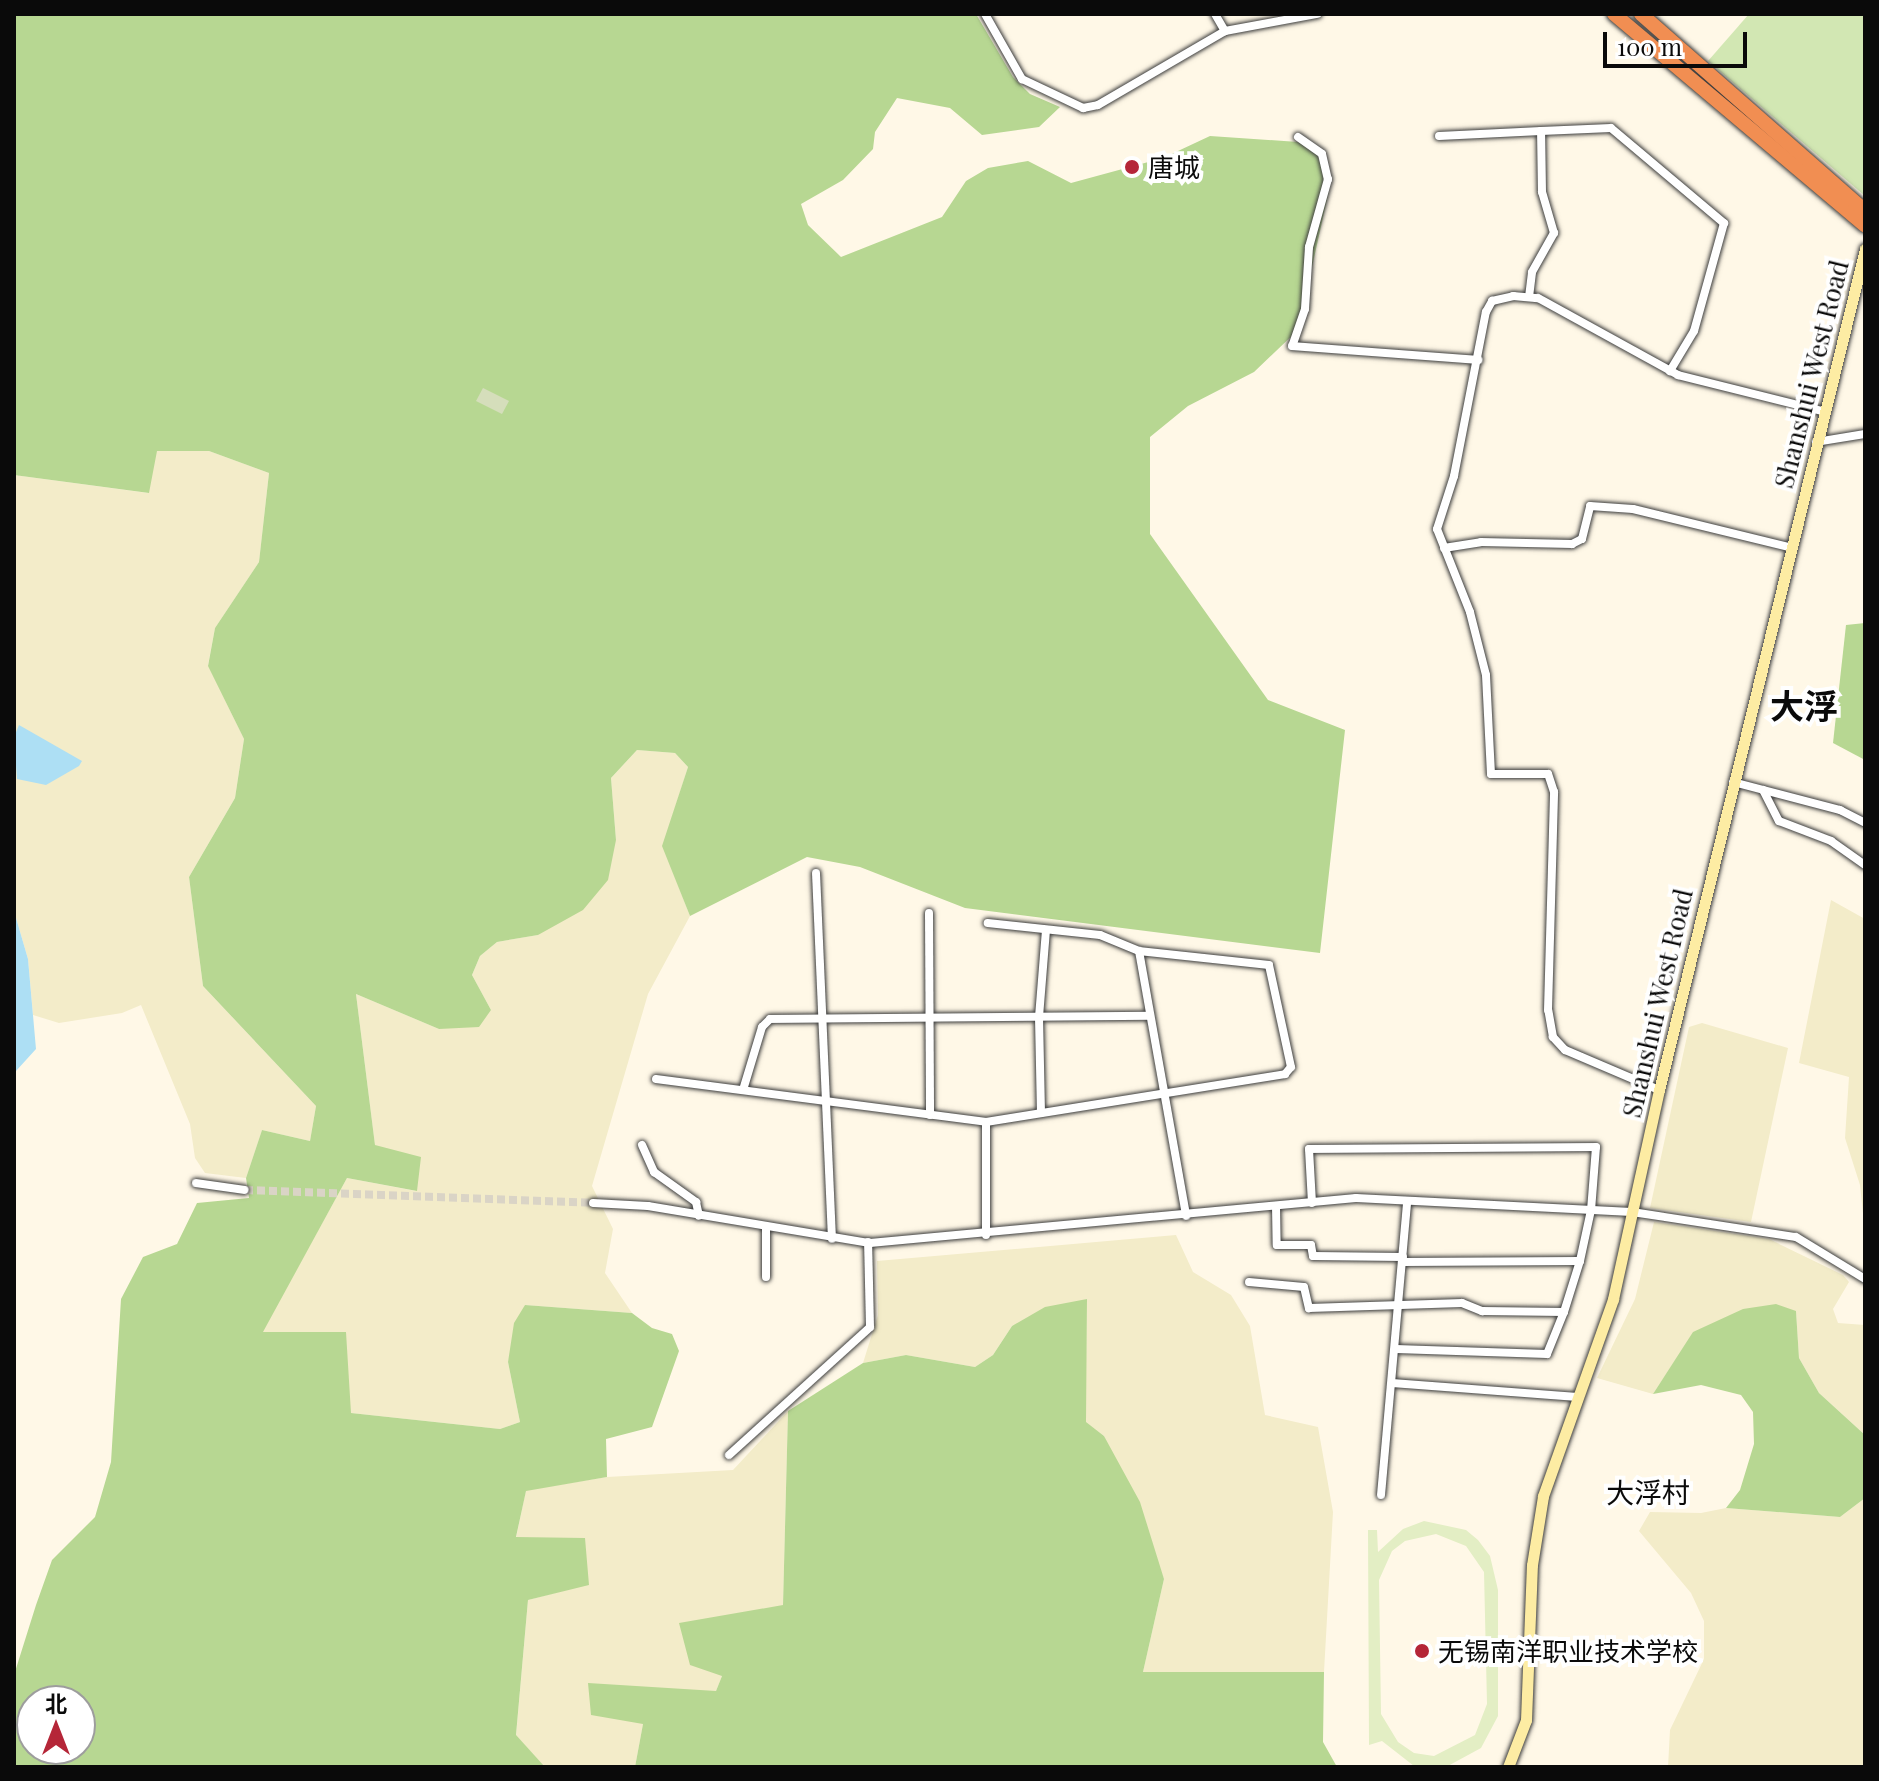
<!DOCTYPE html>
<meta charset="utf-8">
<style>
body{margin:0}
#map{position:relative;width:1879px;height:1781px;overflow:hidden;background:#fff8e7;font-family:"Playfair Display","Noto Sans SC",serif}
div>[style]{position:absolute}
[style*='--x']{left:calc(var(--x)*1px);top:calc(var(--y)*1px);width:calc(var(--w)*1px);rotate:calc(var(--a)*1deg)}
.farmland>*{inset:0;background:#f3ecc9}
.green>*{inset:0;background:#d2e7b3}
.forest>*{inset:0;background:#b7d792}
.cemetery>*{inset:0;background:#d5debb}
.pitch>*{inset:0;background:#e3eec4}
.water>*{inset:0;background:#addff4}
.stream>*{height:3px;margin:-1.5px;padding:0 1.5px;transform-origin:1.5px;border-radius:1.5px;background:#addff4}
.street-tunnel>*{height:8px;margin-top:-4px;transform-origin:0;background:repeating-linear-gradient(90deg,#dad4c6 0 8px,transparent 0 12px)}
.roads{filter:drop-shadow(0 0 2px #3d3d3d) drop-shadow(0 0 2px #3d3d3d)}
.street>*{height:8px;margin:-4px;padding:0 4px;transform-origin:4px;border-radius:4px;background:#fff}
.secondary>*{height:11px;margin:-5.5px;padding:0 5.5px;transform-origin:5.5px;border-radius:5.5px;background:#fdeca3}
.highway>*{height:14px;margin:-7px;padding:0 7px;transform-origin:7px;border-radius:7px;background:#f18e52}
.dots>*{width:22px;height:22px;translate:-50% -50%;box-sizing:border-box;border:4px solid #fff;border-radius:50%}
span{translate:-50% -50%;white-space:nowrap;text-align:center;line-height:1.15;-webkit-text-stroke:8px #fff;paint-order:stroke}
.poi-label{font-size:26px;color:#0a0a0a}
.left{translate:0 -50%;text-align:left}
.street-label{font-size:26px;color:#0a0a0a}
.neighbourhood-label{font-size:28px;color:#0a0a0a}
.district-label{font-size:34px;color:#0a0a0a;font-weight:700}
.frame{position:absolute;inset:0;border:16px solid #0a0a0a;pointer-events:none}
.north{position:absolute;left:16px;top:1685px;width:80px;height:80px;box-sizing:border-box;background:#fff;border:2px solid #9d9d9d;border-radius:50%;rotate:0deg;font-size:22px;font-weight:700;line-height:32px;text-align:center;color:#0a0a0a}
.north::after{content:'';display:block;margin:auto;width:28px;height:36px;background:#b52638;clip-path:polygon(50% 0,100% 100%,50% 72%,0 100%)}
.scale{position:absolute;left:1603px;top:32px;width:144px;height:36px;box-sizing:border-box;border:4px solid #0a0a0a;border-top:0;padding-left:10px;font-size:24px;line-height:28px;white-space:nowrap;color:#0a0a0a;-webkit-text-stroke:6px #fff;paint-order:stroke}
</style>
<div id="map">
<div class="farmland">
<div style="clip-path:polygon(156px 451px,209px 451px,269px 473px,259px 562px,215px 628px,208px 665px,244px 739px,235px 798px,189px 877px,203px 986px,316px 1106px,310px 1141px,262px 1130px,246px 1178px,205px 1173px,195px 1158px,190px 1124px,141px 1005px,122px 1013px,59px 1023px,33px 1015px,28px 959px,14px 911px,14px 475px,148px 493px)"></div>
<div style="clip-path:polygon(637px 750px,675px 753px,688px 767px,663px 846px,690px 916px,648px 994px,592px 1186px,613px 1229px,605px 1273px,632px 1313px,525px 1305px,508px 1362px,520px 1422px,500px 1429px,351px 1413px,262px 1332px,347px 1178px,416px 1191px,375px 1145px,356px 994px,439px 1029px,491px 1010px,472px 975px,480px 956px,497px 942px,538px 935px,616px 840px,611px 778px)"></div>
<div style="clip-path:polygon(1831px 900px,1865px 919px,1865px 1233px,1860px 1185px,1845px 1138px,1849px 1077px,1799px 1063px)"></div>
<div style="clip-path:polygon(1702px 1023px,1788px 1048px,1751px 1222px,1650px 1208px,1689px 1027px)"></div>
<div style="clip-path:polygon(1654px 1222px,1769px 1239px,1843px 1275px,1849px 1282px,1833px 1309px,1838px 1323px,1865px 1325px,1865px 1435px,1819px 1393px,1799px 1358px,1796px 1311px,1694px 1332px,1653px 1394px,1597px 1378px,1635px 1299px)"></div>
<div style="clip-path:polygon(1176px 1235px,1193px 1272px,1231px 1295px,1250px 1326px,1265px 1415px,1318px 1427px,1333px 1512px,1324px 1672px,1143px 1672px,1164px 1579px,1104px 1436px,1085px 1422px,1087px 1299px,1012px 1326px,993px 1355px,975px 1367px,906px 1355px,863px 1363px,878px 1315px,877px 1261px)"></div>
<div style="clip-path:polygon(788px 1411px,783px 1605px,722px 1676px,716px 1691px,643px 1724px,635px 1767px,545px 1767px,516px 1736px,528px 1600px,589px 1584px,516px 1538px,526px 1490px,607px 1477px,733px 1470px)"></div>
<div style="clip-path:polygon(1865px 1498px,1865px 1767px,1668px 1767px,1670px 1730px,1704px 1659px,1704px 1621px,1691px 1593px,1639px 1531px,1650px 1512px,1701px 1513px,1726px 1508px,1840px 1517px)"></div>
</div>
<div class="green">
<div style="clip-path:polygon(1749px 14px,1865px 14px,1865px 196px,1708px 61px)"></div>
</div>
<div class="forest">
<div style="clip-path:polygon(evenodd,14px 14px,976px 14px,1013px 77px,1030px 94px,1060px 107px,1039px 127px,982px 135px,950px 108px,897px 98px,875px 132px,873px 149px,843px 180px,801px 204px,808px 225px,841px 257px,942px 217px,966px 181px,988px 168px,1028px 161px,1071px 183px,1163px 158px,1210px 136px,1312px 143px,1330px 186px,1298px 330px,1254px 372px,1188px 406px,1150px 437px,1150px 534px,1268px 700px,1345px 730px,1320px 953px,965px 908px,860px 867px,807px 857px,690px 916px,662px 846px,688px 767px,675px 753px,637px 750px,611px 778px,616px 840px,608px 880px,583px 910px,538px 935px,497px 942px,480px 956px,472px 975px,491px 1010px,479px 1027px,439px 1029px,356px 994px,375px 1145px,421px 1157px,417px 1191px,347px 1178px,263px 1332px,346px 1332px,351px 1413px,500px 1429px,520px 1422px,508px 1362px,514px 1323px,525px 1305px,632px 1313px,652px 1328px,672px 1334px,679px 1351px,652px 1427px,606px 1439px,607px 1477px,526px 1491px,516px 1537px,585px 1538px,589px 1585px,528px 1600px,516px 1735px,545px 1767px,14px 1767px,14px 1675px,36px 1605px,52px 1560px,95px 1517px,111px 1462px,121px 1299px,143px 1257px,177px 1244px,197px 1203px,249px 1198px,246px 1178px,262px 1130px,310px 1141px,316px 1106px,203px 986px,189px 877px,235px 798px,244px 739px,208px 666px,215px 628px,259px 562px,269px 473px,209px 451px,157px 451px,149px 493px,14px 475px,14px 14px,32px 1701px,80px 1701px,80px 1749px,32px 1749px,32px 1701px)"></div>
<div style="clip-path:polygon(1865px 623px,1865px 760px,1833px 743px,1846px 625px)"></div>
<div style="clip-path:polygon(1087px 1299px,1086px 1422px,1104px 1436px,1140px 1502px,1164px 1579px,1143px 1672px,1324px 1672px,1323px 1742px,1337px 1767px,635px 1767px,643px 1724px,591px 1715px,588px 1683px,716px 1691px,722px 1676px,690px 1665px,679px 1623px,783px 1605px,788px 1411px,863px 1363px,906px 1355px,975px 1367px,993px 1355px,1012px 1326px,1045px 1307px)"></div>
<div style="clip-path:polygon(1776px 1304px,1796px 1311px,1799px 1358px,1819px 1393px,1865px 1435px,1865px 1498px,1840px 1517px,1726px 1508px,1740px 1490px,1754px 1444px,1753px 1412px,1741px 1395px,1701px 1385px,1653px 1394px,1693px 1332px,1743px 1309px)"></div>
</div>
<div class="cemetery">
<div style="clip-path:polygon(483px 388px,509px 401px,502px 414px,476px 401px)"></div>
</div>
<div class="pitch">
<div style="clip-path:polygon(evenodd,1424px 1521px,1466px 1530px,1478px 1540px,1490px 1556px,1498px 1590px,1498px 1716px,1481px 1748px,1446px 1767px,1414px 1766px,1382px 1741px,1369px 1745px,1368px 1530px,1377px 1530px,1378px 1552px,1403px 1529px,1424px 1521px,1436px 1534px,1466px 1546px,1484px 1572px,1487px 1704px,1475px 1735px,1434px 1756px,1414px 1753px,1398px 1742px,1381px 1714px,1379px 1580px,1392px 1551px,1405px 1541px,1436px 1534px)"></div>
</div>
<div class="water">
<div style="clip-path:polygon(19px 725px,82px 761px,79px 766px,46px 785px,17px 779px,14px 737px)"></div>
<div style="clip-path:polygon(14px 911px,28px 959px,36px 1049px,16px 1071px,14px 1119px)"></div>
</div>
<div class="stream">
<div style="--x:1864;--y:346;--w:2;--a:-63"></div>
</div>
<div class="street-tunnel">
<div style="--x:245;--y:1190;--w:348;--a:2.1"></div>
</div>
<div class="roads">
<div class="street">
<div style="--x:985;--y:14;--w:75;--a:60.4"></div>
<div style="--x:1022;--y:79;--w:68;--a:25.4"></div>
<div style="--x:1083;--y:108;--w:15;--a:-11"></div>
<div style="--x:1098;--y:105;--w:147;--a:-30.2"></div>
<div style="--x:1215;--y:14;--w:20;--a:60"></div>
<div style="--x:1225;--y:31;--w:94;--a:-10.5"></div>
<div style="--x:1439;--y:136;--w:102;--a:-2.8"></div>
<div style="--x:1298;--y:137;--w:29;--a:35"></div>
<div style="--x:1322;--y:154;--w:26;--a:77"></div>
<div style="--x:1328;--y:179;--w:71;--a:105.6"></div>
<div style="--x:1309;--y:247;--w:62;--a:93.7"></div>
<div style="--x:1305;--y:309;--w:39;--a:109"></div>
<div style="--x:1292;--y:346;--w:187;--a:4.3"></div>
<div style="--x:1529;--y:297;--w:25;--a:-83"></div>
<div style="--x:1532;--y:272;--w:45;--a:-60.6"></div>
<div style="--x:1554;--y:233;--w:43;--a:-106.3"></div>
<div style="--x:1542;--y:192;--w:61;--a:-90.9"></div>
<div style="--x:1541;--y:131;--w:70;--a:-2.5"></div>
<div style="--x:1611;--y:128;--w:148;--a:40.1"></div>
<div style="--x:1724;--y:223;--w:112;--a:105.5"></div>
<div style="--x:1694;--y:331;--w:47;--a:121"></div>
<div style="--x:1816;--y:442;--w:50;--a:-9.3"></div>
<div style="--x:1444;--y:548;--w:37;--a:-9"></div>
<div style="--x:1481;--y:542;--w:91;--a:1.3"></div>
<div style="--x:1572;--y:544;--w:11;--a:-27"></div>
<div style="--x:1582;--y:539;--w:34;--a:-76"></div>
<div style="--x:1590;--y:506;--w:43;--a:4"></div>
<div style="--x:1633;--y:509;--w:165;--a:13.7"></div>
<div style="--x:1733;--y:782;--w:111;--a:14.7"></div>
<div style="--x:1840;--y:810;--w:28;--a:27"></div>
<div style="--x:1763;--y:790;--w:35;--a:63"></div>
<div style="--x:1779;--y:821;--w:56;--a:21"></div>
<div style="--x:1831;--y:841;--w:42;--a:35.2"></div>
<div style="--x:816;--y:873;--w:366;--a:87.5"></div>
<div style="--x:929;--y:913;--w:202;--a:89.7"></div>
<div style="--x:1139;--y:951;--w:269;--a:79.9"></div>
<div style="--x:656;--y:1079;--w:333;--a:7.4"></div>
<div style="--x:986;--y:1122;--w:303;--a:-9.1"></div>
<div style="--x:1285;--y:1074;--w:9;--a:-49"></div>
<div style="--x:1291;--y:1067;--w:104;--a:-102.2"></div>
<div style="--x:1269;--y:965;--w:131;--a:-173.9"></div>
<div style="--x:1139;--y:951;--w:42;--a:-157.7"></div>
<div style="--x:1100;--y:935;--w:113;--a:-173.9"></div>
<div style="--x:743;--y:1090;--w:66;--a:-73.2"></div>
<div style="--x:762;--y:1027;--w:11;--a:-45"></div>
<div style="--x:770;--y:1019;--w:378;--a:-0.5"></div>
<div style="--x:1659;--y:1090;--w:102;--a:-156.9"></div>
<div style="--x:1565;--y:1050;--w:18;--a:-133"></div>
<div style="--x:1553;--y:1037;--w:27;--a:-100"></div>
<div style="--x:1548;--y:1010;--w:218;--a:-88.4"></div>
<div style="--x:1554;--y:792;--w:19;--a:-108"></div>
<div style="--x:1548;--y:774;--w:57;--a:180"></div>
<div style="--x:1491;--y:774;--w:99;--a:-92.9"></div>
<div style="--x:1486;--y:675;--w:65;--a:-104.3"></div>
<div style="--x:1470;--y:612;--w:89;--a:-111.7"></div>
<div style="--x:1437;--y:529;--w:56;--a:-72.2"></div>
<div style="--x:1454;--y:476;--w:167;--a:-79"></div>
<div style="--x:1486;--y:312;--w:13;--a:-61"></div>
<div style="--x:1492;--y:301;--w:22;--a:-13"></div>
<div style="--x:1513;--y:296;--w:25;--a:5"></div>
<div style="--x:1538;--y:298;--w:160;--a:28.8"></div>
<div style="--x:1678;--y:375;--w:148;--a:14"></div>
<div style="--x:1041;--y:1113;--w:96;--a:-91.2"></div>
<div style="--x:1039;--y:1017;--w:87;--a:-85.4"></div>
<div style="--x:642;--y:1145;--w:30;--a:66"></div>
<div style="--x:654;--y:1172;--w:52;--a:35.5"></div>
<div style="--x:696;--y:1202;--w:14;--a:78"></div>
<div style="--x:196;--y:1183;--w:49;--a:8.1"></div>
<div style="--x:593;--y:1203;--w:55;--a:3.1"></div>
<div style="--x:648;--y:1206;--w:225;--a:9.5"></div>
<div style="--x:870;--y:1243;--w:488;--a:-5.3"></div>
<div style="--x:1356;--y:1198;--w:276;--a:2.9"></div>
<div style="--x:1632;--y:1212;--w:166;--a:8.7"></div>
<div style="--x:1796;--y:1237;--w:81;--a:31.3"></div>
<div style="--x:1312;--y:1203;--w:54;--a:-93.2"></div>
<div style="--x:1309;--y:1149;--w:287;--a:-0.4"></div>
<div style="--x:1596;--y:1147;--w:63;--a:94.5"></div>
<div style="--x:1591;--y:1210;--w:52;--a:102.2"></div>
<div style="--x:1580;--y:1261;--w:178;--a:179.7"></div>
<div style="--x:1276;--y:1206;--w:39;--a:89"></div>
<div style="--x:1277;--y:1245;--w:34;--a:0"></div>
<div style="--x:1311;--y:1245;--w:11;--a:80"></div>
<div style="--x:1313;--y:1256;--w:90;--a:0.6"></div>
<div style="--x:986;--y:1235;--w:113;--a:-90"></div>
<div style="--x:766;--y:1277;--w:48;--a:-90"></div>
<div style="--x:1249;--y:1282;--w:55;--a:5.2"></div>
<div style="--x:1304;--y:1287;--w:22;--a:77"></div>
<div style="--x:1309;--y:1308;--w:153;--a:-1.9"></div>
<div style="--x:1462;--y:1303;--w:22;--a:22"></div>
<div style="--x:1482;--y:1311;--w:82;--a:0.7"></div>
<div style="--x:1564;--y:1312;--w:53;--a:-72.6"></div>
<div style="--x:1396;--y:1349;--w:151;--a:1.9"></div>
<div style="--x:1547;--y:1354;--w:45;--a:-68"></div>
<div style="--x:1392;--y:1383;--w:186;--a:4.3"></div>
<div style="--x:729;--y:1455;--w:190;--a:-42.2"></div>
<div style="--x:870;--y:1327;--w:85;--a:-91.3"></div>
<div style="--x:1381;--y:1495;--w:295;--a:-84.9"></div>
</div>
<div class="secondary">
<div style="--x:1508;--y:1767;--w:50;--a:-69"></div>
<div style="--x:1526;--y:1720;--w:155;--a:-87.8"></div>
<div style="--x:1532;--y:1565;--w:70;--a:-80.9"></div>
<div style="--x:1543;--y:1496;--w:209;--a:-70.4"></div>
<div style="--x:1613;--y:1299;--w:214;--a:-77.6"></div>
<div style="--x:1659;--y:1090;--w:866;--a:-76.24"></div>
</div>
<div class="highway">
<div style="--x:1614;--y:14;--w:328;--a:40.1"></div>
<div style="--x:1641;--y:14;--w:298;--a:41.3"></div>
</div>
</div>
<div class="dots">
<div style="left:1132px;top:167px;background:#b52638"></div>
<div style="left:1422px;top:1651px;background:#b52638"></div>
</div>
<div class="poi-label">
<span class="left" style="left:1148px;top:167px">唐城</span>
<span class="left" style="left:1438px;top:1651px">无锡南洋职业技术学校</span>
</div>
<div class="street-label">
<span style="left:1811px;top:374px;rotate:-76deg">Shanshui West Road</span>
<span style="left:1657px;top:1003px;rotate:-77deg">Shanshui West Road</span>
</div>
<div class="neighbourhood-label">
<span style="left:1648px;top:1492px">大浮村</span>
</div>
<div class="district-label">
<span style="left:1804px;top:706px">大浮</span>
</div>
<div class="frame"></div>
<div class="north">北</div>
<div class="scale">100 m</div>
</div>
